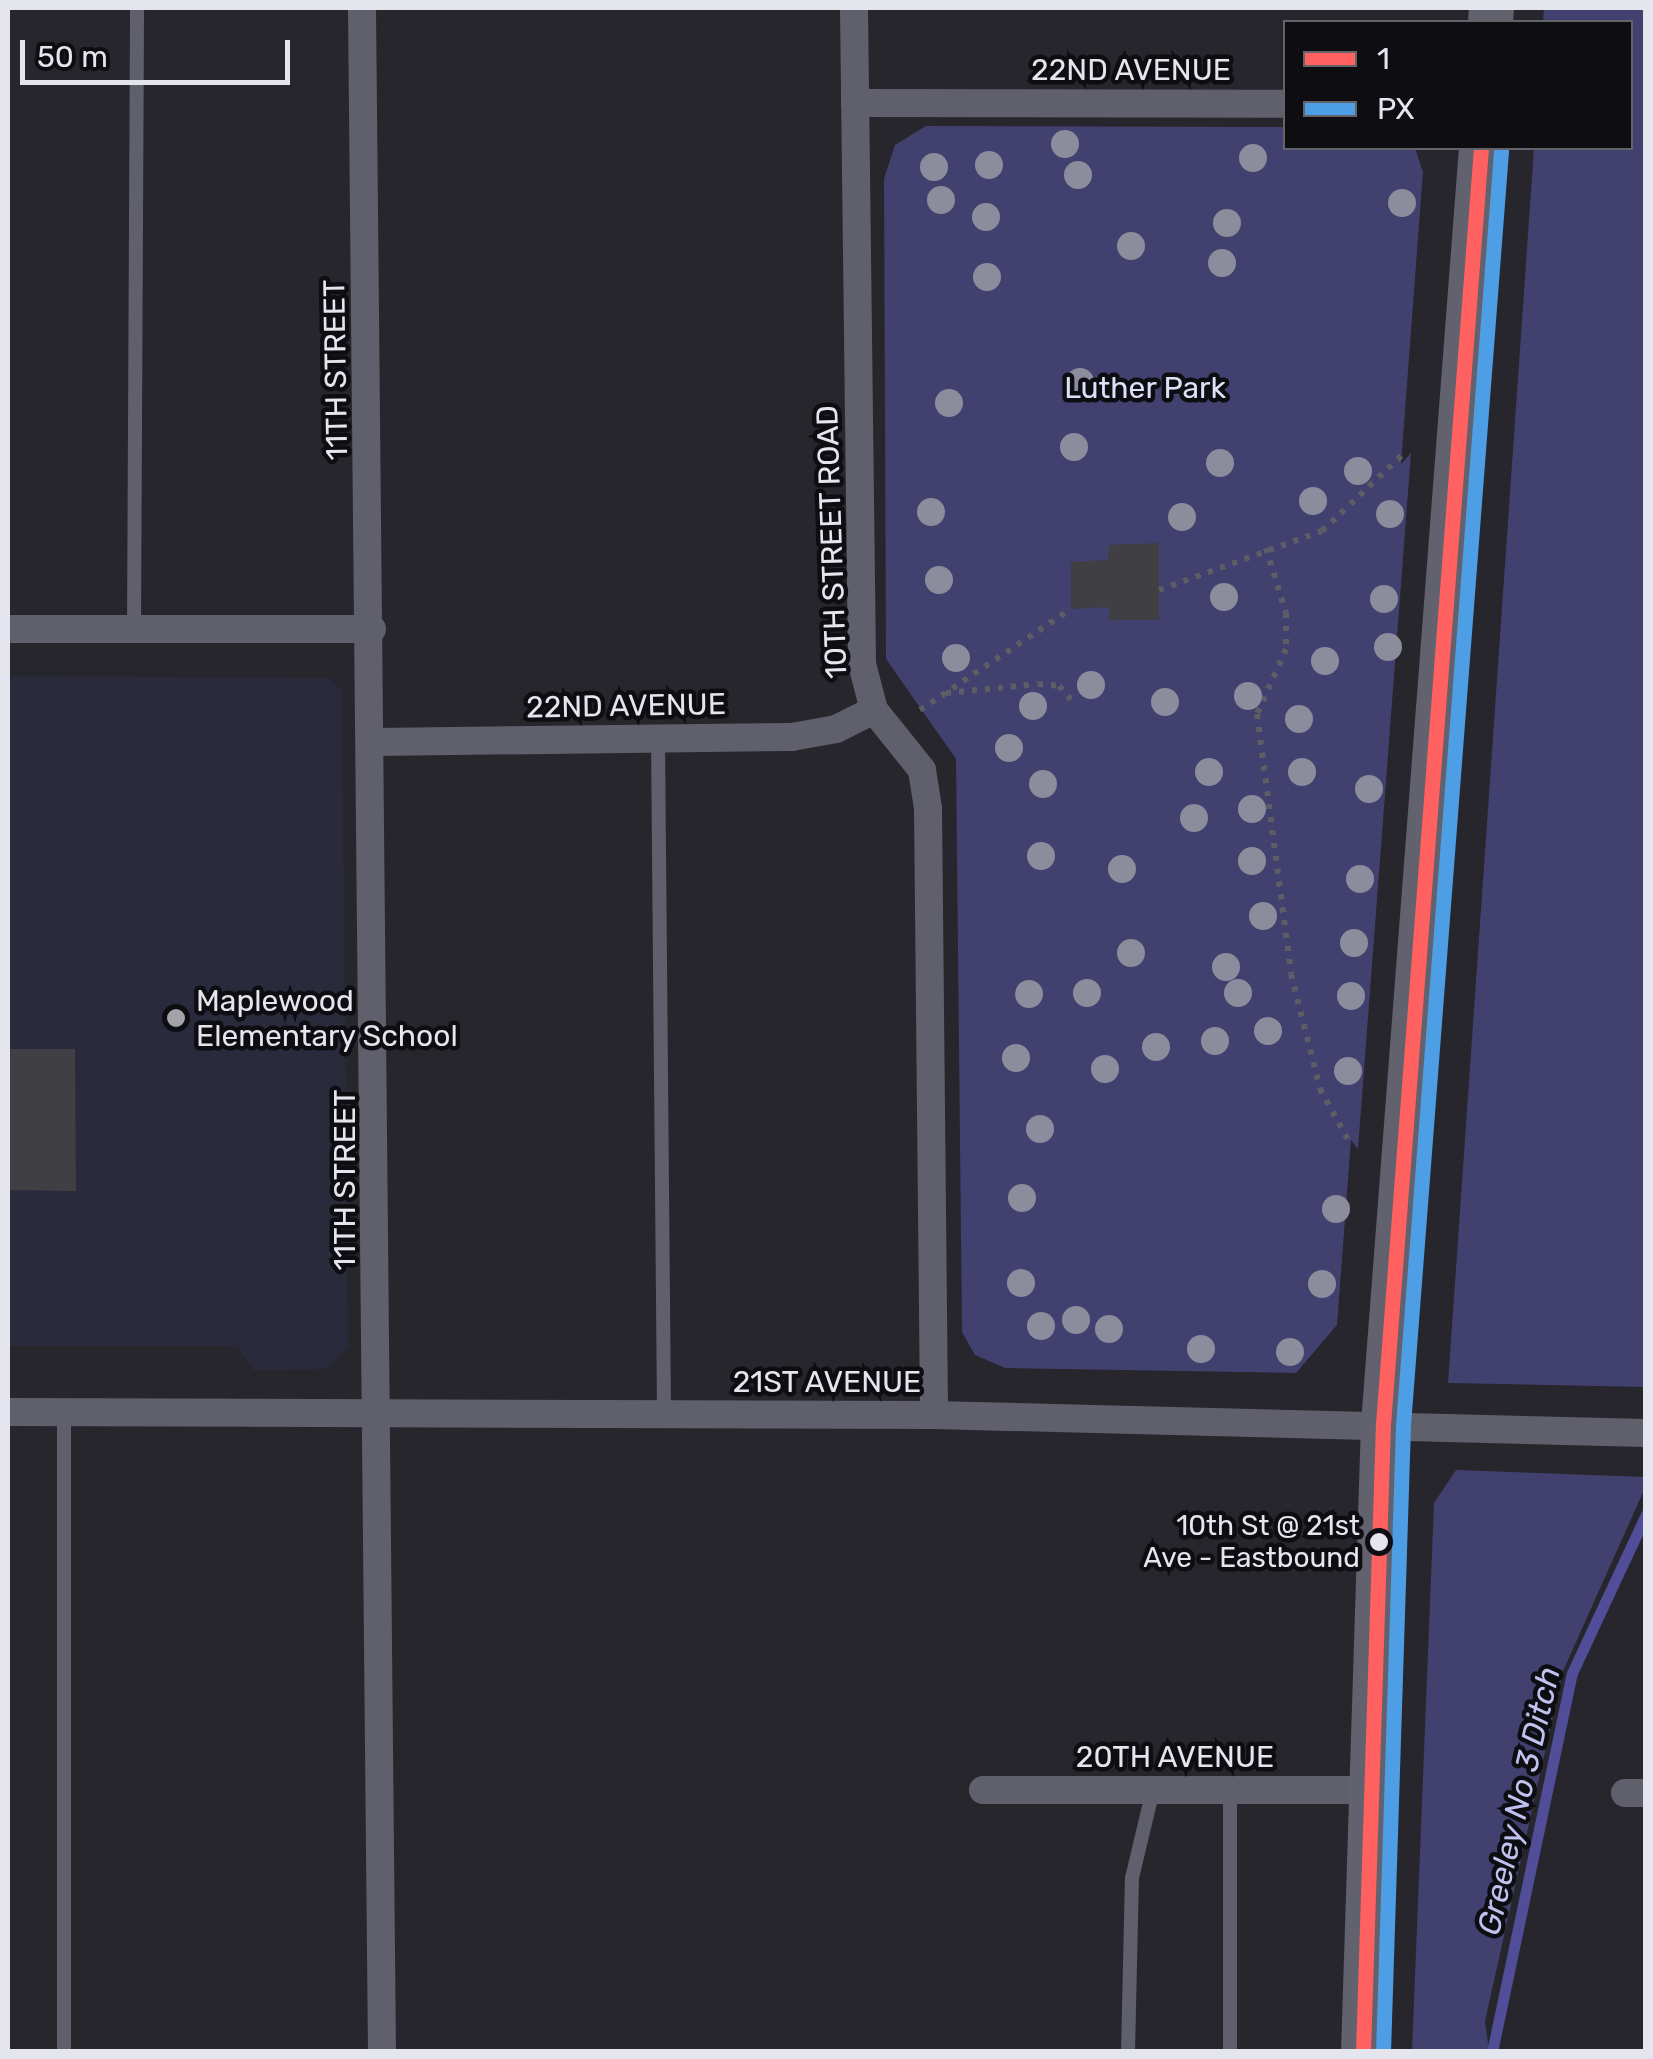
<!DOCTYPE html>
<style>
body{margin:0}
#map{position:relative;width:1653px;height:2059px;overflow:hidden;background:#26262c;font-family:Rubik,sans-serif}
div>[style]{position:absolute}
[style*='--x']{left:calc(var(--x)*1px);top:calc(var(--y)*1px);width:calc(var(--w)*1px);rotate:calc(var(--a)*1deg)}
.built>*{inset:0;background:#292a3b}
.green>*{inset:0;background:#41406f}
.stream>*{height:11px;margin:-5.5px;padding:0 5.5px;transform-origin:5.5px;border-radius:5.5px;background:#514d99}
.building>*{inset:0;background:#3f3f44}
.path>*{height:6px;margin-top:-3px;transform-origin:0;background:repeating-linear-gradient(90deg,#5d5d65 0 5px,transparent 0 13px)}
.service>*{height:14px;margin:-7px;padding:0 7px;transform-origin:7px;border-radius:7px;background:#5f606c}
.minor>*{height:28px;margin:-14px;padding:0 14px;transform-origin:14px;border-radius:14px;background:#5f606c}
.primary>*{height:45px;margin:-22.5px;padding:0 22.5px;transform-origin:22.5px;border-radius:22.5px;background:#62626e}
.bus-1>*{height:15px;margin:-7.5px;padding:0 7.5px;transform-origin:7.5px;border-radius:7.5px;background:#ff6060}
.bus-2>*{height:15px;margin:-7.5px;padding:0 7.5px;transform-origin:7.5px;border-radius:7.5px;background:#4d9ee5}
.trees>*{width:28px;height:28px;margin:-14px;border-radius:50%;background:#8b8c9c}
.dots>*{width:28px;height:28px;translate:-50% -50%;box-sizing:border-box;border:5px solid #0d0d12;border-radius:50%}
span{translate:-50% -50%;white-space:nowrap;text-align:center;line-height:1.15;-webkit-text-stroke:9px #0d0d12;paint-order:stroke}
.bus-label{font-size:28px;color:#e4e5ed}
.right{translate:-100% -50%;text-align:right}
.street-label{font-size:30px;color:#e4e5ed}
.park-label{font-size:30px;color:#dee0f7}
.poi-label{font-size:30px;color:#e4e5ed}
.left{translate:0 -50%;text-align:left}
.water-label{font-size:32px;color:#bfc1ef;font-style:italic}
.frame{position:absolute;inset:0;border:10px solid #e4e5ed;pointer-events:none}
.legend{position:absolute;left:1283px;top:20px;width:350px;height:130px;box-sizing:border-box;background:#0d0d12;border:2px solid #63636a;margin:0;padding:12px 18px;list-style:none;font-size:30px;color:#e4e5ed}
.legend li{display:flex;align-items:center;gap:20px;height:50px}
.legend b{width:50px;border:2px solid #63636a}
.scale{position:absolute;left:20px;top:40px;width:270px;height:45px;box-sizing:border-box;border:5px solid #e4e5ed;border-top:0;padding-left:12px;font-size:30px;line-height:35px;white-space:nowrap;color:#e4e5ed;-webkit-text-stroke:8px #0d0d12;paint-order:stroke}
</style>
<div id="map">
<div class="built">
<div style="clip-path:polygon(8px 676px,330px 678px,342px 691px,348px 1348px,326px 1369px,253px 1370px,237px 1346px,8px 1346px)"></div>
</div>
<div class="green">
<div style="clip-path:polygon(1544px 8px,1645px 8px,1645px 1387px,1448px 1383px,1534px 148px,1630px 148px,1630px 22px,1543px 22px)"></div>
<div style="clip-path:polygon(926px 126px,1285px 127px,1286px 148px,1415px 148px,1423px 172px,1401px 464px,1411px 453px,1358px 1149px,1351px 1140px,1337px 1325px,1296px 1373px,1005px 1368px,975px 1355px,962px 1332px,956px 759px,886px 659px,884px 179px,895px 145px)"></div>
<div style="clip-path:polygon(1456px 1470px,1645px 1477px,1645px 1488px,1563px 1671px,1485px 2021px,1489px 2051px,1412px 2051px,1434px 1503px)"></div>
</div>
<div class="stream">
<div style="--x:1492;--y:2052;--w:387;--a:-78.1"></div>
<div style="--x:1572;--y:1673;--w:175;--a:-65"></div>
</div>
<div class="building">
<div style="clip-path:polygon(1159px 543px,1159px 620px,1109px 620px,1109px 607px,1071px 609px,1071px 562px,1108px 560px,1109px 545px)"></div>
<div style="clip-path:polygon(8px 1049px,75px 1049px,76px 1191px,8px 1190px)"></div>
</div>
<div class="path">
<div style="--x:1266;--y:548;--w:68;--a:72.9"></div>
<div style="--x:1286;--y:613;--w:36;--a:90"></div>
<div style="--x:1286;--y:649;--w:71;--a:114"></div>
<div style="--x:1257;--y:714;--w:262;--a:82.5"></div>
<div style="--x:1291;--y:974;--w:119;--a:75.8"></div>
<div style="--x:1320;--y:1089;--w:64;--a:61"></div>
<div style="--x:1159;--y:590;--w:173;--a:-19.9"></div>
<div style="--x:1322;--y:531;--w:109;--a:-43.5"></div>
<div style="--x:946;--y:693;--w:92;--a:-5.6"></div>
<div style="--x:1038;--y:684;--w:21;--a:5"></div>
<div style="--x:1059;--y:686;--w:18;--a:49"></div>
<div style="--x:920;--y:710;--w:182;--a:-33.8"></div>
</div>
<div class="service">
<div style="--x:134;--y:630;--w:622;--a:-89.72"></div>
<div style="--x:658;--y:738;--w:676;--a:89.49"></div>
<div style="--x:64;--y:1412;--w:640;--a:90"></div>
<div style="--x:1230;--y:1790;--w:262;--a:90"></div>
<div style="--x:1128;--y:2052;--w:174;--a:-88.7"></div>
<div style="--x:1132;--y:1878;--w:90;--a:-76.6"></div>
</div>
<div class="minor">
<div style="--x:362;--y:8;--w:2044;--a:89.44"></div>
<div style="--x:854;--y:8;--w:656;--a:89.3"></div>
<div style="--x:862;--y:664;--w:48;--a:75.4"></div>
<div style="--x:874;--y:710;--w:77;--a:51.3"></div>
<div style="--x:922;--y:770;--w:38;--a:81"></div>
<div style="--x:928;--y:808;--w:607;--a:89.43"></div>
<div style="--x:855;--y:103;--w:431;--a:0.1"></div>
<div style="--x:8;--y:629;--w:364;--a:0"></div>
<div style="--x:375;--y:742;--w:417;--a:-0.7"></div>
<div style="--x:792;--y:737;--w:45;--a:-10.3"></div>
<div style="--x:836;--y:729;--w:42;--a:-26.6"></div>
<div style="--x:8;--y:1412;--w:926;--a:0.19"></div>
<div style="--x:934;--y:1415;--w:712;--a:1.45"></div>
<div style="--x:983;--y:1790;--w:384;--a:0"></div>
<div style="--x:1625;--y:1793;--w:21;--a:0"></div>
</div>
<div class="primary">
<div style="--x:1490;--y:22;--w:14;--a:-86"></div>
<div style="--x:1363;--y:2052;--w:628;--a:-88.18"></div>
<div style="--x:1383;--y:1424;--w:1280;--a:-85.61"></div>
</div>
<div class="bus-1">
<div style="--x:1363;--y:2052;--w:628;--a:-88.18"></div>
<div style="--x:1383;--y:1424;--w:1280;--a:-85.61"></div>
</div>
<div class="bus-2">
<div style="--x:1383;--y:2052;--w:627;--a:-88.17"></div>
<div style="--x:1403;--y:1425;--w:1279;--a:-85.6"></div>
</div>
<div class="trees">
<div style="left:1065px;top:144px"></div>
<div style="left:1253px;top:158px"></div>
<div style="left:989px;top:165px"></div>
<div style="left:934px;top:167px"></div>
<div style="left:1078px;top:175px"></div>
<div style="left:941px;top:200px"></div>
<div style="left:1402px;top:203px"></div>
<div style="left:986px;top:217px"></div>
<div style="left:1227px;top:223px"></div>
<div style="left:1131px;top:246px"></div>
<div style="left:1222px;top:263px"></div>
<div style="left:987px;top:277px"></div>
<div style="left:1080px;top:382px"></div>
<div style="left:949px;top:403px"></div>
<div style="left:1074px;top:447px"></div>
<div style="left:1220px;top:463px"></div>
<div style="left:1358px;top:471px"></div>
<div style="left:1313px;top:501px"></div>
<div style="left:931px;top:512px"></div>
<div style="left:1390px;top:514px"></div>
<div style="left:1182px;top:517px"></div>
<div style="left:939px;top:580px"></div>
<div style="left:1224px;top:597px"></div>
<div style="left:1384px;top:599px"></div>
<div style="left:1388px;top:647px"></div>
<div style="left:956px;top:658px"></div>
<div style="left:1325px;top:661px"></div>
<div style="left:1091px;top:685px"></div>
<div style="left:1248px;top:696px"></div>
<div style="left:1165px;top:702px"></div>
<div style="left:1033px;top:706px"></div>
<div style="left:1299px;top:719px"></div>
<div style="left:1009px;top:748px"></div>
<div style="left:1209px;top:772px"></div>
<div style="left:1302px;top:772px"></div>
<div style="left:1043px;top:784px"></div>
<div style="left:1369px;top:789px"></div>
<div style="left:1252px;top:809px"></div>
<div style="left:1194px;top:818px"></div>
<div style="left:1041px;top:856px"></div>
<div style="left:1252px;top:861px"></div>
<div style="left:1122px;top:869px"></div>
<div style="left:1360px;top:879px"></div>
<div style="left:1263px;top:916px"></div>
<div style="left:1354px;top:943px"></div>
<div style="left:1131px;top:953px"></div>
<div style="left:1226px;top:967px"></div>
<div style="left:1087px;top:993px"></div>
<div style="left:1238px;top:993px"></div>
<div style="left:1029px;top:994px"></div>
<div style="left:1351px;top:996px"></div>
<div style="left:1268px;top:1031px"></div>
<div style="left:1215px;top:1041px"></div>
<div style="left:1156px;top:1047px"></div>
<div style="left:1016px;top:1058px"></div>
<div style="left:1105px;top:1069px"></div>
<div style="left:1348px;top:1071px"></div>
<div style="left:1040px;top:1129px"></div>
<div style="left:1022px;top:1198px"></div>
<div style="left:1336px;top:1209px"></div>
<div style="left:1021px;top:1283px"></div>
<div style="left:1322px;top:1284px"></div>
<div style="left:1076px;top:1320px"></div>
<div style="left:1041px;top:1326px"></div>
<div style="left:1109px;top:1329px"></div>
<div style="left:1201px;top:1349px"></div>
<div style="left:1290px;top:1352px"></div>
</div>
<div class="dots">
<div style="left:176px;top:1018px;background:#a2a2a9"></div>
<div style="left:1379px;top:1542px;background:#e4e5ed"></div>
</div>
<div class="bus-label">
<span class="right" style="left:1360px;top:1542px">10th St @ 21st<br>Ave - Eastbound</span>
</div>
<div class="street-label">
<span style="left:1131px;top:70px">22ND AVENUE</span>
<span style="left:336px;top:370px;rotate:-91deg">11TH STREET</span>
<span style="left:832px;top:542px;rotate:-92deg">10TH STREET ROAD</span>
<span style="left:626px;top:706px;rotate:-1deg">22ND AVENUE</span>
<span style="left:345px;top:1180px;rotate:-90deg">11TH STREET</span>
<span style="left:827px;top:1382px">21ST AVENUE</span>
<span style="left:1175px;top:1757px">20TH AVENUE</span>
</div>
<div class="park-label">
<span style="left:1145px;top:388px">Luther Park</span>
</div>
<div class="poi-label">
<span class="left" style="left:196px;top:1018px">Maplewood<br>Elementary School</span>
</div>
<div class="water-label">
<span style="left:1519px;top:1801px;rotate:-77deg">Greeley No 3 Ditch</span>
</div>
<div class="frame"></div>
<ul class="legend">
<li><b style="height:12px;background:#ff6060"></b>1</li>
<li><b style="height:12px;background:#4d9ee5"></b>PX</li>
</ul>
<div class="scale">50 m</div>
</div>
